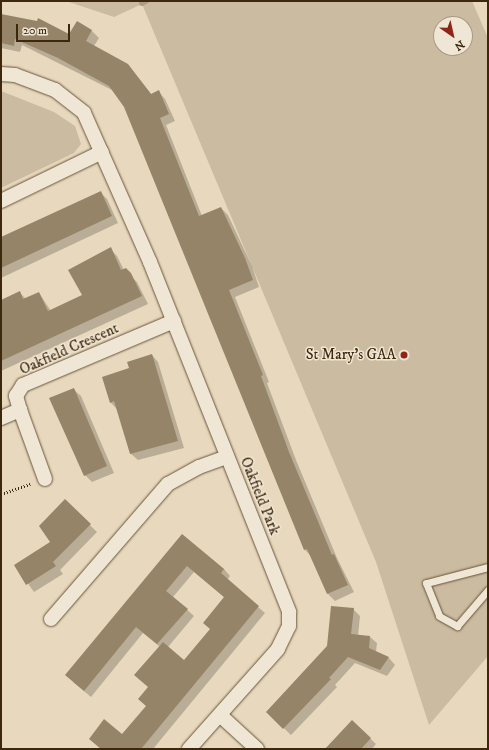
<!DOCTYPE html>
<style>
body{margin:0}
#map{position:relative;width:489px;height:750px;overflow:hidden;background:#e8d9be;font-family:"IM FELL DW Pica",serif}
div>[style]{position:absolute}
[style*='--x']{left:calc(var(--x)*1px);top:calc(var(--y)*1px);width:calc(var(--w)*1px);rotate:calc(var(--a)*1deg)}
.green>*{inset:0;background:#cbbba0}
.shadow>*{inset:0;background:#0003}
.stream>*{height:5.5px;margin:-2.75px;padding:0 2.75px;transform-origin:2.75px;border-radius:2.75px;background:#ae9d82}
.building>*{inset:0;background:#968469}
.path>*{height:2.5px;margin-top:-1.25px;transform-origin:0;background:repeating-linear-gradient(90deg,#3d280d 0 1px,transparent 0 3px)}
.roads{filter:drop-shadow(0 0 1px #685439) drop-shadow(0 0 1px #685439)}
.service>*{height:7px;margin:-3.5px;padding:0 3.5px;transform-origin:3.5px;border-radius:3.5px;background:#f0e6d5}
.minor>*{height:14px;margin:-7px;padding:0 7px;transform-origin:7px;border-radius:7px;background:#f0e6d5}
.dots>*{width:11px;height:11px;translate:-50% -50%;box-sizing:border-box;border:2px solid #f0e6d5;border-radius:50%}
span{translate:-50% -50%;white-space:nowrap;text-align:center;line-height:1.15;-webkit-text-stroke:3px #f0e6d5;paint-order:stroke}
.street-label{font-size:15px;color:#3d280d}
.poi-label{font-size:15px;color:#3d280d}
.right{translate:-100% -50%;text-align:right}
.frame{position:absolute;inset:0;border:2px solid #3d280d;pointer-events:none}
.north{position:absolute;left:433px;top:16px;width:40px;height:40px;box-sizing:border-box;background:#f0e6d5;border:1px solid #a89a85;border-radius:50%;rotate:146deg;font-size:11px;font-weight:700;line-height:16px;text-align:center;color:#3d280d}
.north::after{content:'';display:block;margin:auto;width:14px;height:18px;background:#8f2418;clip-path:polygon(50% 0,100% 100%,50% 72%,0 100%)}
.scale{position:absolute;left:16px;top:24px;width:54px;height:18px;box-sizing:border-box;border:2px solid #3d280d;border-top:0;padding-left:5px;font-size:12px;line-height:14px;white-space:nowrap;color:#3d280d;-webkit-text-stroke:3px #f0e6d5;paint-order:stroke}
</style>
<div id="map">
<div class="green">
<div style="clip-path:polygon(evenodd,66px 1px,472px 1px,488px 38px,488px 656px,429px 725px,376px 562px,142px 4px,114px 17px,66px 1px,441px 24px,465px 24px,465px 48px,441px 48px,441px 24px)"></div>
<div style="clip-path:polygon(1px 91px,54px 112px,75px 126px,81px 144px,74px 153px,1px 188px)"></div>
</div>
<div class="shadow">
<div style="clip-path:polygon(1px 15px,70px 35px,92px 31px,99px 38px,94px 46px,127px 64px,152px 95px,158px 91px,165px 99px,175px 121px,166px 125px,202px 216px,221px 208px,228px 215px,252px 266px,259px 287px,235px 297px,269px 382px,267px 383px,296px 460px,337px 558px,354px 592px,335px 601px,328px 594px,311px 556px,305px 550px,125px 106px,114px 91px,22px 45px,20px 52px,1px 48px)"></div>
<div style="clip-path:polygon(100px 192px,107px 199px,118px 223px,1px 278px,1px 238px)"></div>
<div style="clip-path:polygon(110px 249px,117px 256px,124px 270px,137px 282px,148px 304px,1px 371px,1px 301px,20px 293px,26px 299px,39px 293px,51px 311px,83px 295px)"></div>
<div style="clip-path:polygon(152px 355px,158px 362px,184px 448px,138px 460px,131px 454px,117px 409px,110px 402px)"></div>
<div style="clip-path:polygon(73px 389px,81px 396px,114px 473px,92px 482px,85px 475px)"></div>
<div style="clip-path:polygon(65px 501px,97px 532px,60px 570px,63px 574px,34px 592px,15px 565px,52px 542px)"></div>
<div style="clip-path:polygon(evenodd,183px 535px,224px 569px,230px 576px,227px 580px,265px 613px,153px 749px,101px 749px,90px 739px,122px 736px,147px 707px,149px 688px,160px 647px,143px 633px,91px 697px,73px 682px,183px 535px,194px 572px,225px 598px,211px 630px,184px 661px,168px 647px,194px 616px,173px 597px,194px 572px)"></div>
<div style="clip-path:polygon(353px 609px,360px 616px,358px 636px,370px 637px,377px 643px,376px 652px,389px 658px,395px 665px,387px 676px,355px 663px,335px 685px,337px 687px,291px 735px,267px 712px,328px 646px)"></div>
<div style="clip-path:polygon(352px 721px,376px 744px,372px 749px,325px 749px)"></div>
</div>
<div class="stream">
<div style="--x:142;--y:3;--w:4;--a:-27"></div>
</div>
<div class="building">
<div style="clip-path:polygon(1px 14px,37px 21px,38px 18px,69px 34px,77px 21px,92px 30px,86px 41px,128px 64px,151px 94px,159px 90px,169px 114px,160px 118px,199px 216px,221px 207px,245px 258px,253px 280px,229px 290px,263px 375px,261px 376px,289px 452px,332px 555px,334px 554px,348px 585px,327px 594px,307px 549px,304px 550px,124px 107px,109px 86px,58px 58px,15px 39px,14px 46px,1px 43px)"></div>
<div style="clip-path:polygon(101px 191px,112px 216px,1px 268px,1px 237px)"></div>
<div style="clip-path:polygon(111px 247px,121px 270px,126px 268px,131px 273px,142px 296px,1px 361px,1px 300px,20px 291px,23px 299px,39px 292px,48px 311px,82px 295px,68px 270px)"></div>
<div style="clip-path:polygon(152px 354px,178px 441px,130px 454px,114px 401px,110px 403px,102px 377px,129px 368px,127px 362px)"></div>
<div style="clip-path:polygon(74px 388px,107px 466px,84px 476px,49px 398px)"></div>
<div style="clip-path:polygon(65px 499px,91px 524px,53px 562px,56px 566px,26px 585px,14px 565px,50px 542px,39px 526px)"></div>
<div style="clip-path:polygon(182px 534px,224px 569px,221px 573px,259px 606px,141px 749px,101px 749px,89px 739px,104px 719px,122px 734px,146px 706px,138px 699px,148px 687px,134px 675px,163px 642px,184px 660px,210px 629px,203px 623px,224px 597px,187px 566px,166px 591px,188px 609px,157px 644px,136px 627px,84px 691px,65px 675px)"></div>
<div style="clip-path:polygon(331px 606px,354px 608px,351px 634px,370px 636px,369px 648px,389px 657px,380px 670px,348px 657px,329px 678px,331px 679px,283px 729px,266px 712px,327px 646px)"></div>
<div style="clip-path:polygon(352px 720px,371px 738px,361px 749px,325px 749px)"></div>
</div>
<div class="path">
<div style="--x:1;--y:494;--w:31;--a:-19"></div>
</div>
<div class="roads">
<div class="service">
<div style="--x:488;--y:567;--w:64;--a:165.5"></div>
<div style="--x:426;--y:583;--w:35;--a:68"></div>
<div style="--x:439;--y:616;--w:21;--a:29"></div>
<div style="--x:457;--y:626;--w:48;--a:-49.3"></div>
</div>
<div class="minor">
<div style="--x:1;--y:74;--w:14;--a:4"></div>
<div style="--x:15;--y:75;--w:43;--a:20.6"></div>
<div style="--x:55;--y:90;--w:37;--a:38"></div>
<div style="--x:84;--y:113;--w:163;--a:66.1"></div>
<div style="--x:150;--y:262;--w:377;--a:68.3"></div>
<div style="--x:289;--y:612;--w:14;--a:90"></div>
<div style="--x:289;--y:626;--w:25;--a:116"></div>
<div style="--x:278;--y:649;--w:134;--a:131.7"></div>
<div style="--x:1;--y:201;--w:112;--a:-25.9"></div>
<div style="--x:1;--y:418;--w:21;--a:-23"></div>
<div style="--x:45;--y:479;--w:73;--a:-109.9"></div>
<div style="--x:20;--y:410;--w:15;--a:-106"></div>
<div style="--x:16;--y:396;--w:13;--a:-58"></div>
<div style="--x:23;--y:385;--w:164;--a:-23"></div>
<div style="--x:51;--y:619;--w:179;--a:-49.1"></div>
<div style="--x:168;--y:484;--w:35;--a:-29"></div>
<div style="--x:199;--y:467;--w:30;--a:-20"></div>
<div style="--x:221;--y:716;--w:49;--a:42.5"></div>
</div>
</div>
<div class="dots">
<div style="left:404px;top:355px;background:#8f2418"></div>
</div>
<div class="street-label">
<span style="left:69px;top:349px;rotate:-24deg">Oakfield Crescent</span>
<span style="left:260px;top:496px;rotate:68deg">Oakfield Park</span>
</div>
<div class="poi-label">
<span class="right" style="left:396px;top:355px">St Mary's GAA</span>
</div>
<div class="frame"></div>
<div class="north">N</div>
<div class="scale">20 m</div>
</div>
